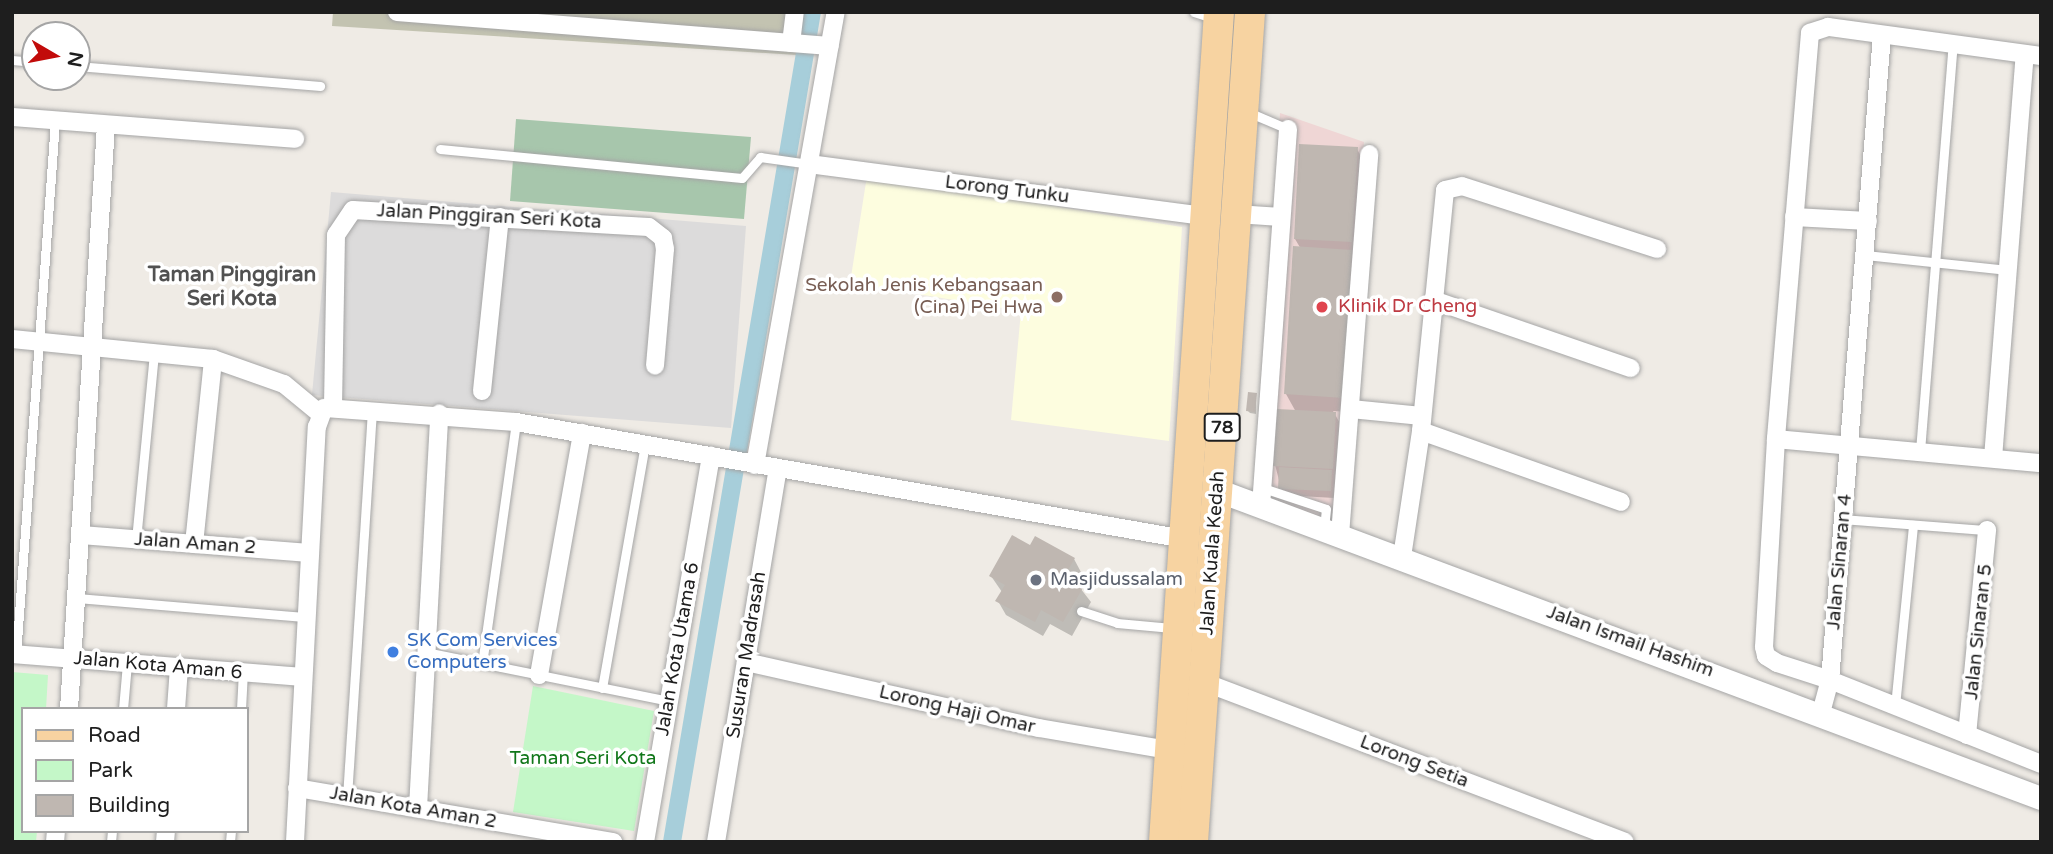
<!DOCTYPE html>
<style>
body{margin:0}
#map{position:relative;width:2053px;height:854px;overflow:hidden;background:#efebe5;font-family:"Varela Round",sans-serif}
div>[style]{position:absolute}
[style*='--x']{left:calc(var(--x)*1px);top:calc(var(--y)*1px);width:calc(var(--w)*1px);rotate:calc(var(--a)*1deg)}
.residential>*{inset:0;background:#dcdbdb}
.commercial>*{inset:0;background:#efd6d5}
.education>*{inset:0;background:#fdfddf}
.construction>*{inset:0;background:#c3c3b1}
.cemetery>*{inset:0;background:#a7c6ac}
.park>*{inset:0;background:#c4f7c8}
.shadow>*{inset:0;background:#0003}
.canal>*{height:18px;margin:-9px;padding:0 9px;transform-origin:9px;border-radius:9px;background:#a7ceda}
.building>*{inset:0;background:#bfb7b1}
.roads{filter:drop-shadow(0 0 2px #a5a5a5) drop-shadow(0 0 2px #a5a5a5)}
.service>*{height:9px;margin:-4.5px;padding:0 4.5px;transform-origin:4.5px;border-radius:4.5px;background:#fff}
.minor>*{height:18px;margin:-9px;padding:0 9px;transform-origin:9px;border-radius:9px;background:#fff}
.tertiary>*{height:23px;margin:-11.5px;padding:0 11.5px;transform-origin:11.5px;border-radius:11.5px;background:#fff}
.primary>*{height:30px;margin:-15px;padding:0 15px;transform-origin:15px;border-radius:15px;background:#f7d3a1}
.dots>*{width:19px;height:19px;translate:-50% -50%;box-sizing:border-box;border:4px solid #fff;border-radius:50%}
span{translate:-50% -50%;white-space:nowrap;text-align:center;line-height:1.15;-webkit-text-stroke:7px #fff;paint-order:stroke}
.shield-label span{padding:2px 5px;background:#fff;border:2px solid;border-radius:5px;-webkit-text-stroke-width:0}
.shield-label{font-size:18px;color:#1e1e1e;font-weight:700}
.street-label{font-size:19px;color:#1e1e1e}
.education-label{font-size:19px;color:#785e54}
.right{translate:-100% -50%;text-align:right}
.health-label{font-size:19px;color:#be3a42}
.left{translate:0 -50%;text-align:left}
.worship-label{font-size:19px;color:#5b616d}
.shop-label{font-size:19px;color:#366cbe}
.park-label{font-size:19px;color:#11771a}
.neighbourhood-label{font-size:21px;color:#515151;font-weight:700}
.frame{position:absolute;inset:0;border:14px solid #1e1e1e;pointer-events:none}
.legend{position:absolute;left:21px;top:707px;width:228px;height:126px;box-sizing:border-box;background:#fff;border:2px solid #a5a5a5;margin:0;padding:9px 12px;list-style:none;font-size:21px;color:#1e1e1e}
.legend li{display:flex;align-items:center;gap:14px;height:35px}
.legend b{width:35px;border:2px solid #a5a5a5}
.north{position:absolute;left:21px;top:21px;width:70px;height:70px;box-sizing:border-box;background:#fff;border:2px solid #a5a5a5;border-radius:50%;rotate:100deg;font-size:19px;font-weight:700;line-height:28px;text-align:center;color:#1e1e1e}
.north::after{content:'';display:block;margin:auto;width:24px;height:32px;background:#c20b0a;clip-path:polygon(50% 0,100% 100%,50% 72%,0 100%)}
</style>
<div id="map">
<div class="residential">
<div style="clip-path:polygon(331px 192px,746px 226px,731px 428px,312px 395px)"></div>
</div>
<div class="commercial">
<div style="clip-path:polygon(1280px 113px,1364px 142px,1335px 539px,1252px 510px)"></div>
</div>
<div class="education">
<div style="clip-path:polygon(867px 176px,1182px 227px,1169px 441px,1011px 420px,1021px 311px,850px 283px)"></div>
</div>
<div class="construction">
<div style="clip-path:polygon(333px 12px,802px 12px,797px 55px,332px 26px)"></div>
</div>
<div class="cemetery">
<div style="clip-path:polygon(516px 119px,751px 137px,744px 219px,510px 201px)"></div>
</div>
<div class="park">
<div style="clip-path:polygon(12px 672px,48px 675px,46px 709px,23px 709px,23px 831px,37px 831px,36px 842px,12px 842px)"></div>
<div style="clip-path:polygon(533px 686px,654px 711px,634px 831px,513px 812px)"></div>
</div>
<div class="shadow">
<div style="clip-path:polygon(1357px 149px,1365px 164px,1351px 412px,1333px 411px,1341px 425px,1338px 480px,1334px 498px,1283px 495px,1275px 465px,1296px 412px,1286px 394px,1301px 249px,1295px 239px)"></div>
<div style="clip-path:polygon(1256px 394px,1256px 414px,1250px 413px,1248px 411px)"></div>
<div style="clip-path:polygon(1030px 547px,1074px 559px,1082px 574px,1077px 584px,1091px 602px,1072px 636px,1050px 624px,1043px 636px,1006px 615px,998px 601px,1002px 592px,991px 576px)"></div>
</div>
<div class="canal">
<div style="--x:672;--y:842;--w:842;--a:-80.43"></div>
</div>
<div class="building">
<div style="clip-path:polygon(1299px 144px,1358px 147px,1352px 242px,1294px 239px)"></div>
<div style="clip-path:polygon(1293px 246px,1352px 250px,1344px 398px,1284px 394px)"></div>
<div style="clip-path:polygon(1248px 392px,1257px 393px,1255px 412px,1246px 411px)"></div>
<div style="clip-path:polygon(1277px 409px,1336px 412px,1333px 469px,1273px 466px)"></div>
<div style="clip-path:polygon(1279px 467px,1332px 470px,1331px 491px,1278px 489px)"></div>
<div style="clip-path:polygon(1012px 535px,1030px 545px,1035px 536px,1075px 558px,1065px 575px,1084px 586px,1063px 622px,1041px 610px,1035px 622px,995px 601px,1005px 585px,989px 576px)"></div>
</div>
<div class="roads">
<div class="service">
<div style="--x:1194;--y:12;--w:20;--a:18"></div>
<div style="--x:12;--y:60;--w:23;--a:5"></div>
<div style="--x:77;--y:66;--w:244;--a:4.7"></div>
<div style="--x:1248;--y:112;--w:43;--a:23"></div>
<div style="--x:440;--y:149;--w:303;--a:5.5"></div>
<div style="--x:742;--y:178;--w:28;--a:-49"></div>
<div style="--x:760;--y:157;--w:49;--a:8.1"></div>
<div style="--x:1865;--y:255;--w:144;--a:6"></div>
<div style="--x:1920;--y:451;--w:410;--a:-85.4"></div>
<div style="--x:1263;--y:488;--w:66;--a:18.4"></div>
<div style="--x:1326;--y:509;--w:19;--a:96"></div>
<div style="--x:1843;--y:519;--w:144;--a:4.4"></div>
<div style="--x:136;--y:540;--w:188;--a:-84.5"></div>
<div style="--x:77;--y:598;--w:228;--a:4.8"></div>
<div style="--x:1081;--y:611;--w:38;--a:18"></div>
<div style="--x:1117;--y:623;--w:55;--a:5.2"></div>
<div style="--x:426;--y:652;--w:248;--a:11.4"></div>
<div style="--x:16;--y:655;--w:535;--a:-85.82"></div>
<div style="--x:482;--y:664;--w:244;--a:-82"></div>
<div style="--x:602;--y:688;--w:247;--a:-80"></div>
<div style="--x:1895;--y:706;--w:182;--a:-84.3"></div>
<div style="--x:123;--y:709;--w:46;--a:-85"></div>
<div style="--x:241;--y:709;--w:37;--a:-87"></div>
<div style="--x:347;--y:797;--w:387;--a:-86.3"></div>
<div style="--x:111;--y:842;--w:11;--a:-85"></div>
<div style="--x:230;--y:842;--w:11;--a:-85"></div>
</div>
<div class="minor">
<div style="--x:397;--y:12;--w:434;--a:4.5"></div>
<div style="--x:791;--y:43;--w:31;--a:-83"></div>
<div style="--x:2041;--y:56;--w:215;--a:-172.2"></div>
<div style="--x:1828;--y:27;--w:19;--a:162"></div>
<div style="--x:1810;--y:33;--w:407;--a:94.8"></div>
<div style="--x:1776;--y:439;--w:208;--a:93.3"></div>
<div style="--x:1764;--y:647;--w:9;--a:77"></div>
<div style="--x:1766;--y:656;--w:13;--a:32"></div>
<div style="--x:1777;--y:663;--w:56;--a:17.8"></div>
<div style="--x:1830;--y:680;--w:227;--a:21.7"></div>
<div style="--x:12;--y:117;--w:284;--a:4.4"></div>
<div style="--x:809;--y:164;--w:400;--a:7.5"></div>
<div style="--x:1236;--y:214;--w:45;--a:3.8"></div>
<div style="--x:1794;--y:217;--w:74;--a:3.1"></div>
<div style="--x:1433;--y:300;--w:209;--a:19"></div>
<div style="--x:12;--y:339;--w:202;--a:5.7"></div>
<div style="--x:213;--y:359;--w:75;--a:19.4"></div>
<div style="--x:284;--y:384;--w:45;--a:39.6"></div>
<div style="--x:482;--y:391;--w:175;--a:-84.1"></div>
<div style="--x:333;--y:406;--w:171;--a:-89"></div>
<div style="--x:336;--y:235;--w:30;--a:-56"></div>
<div style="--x:353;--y:210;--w:296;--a:3.3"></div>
<div style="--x:649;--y:227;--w:18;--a:38"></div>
<div style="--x:663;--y:238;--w:11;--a:80"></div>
<div style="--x:665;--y:249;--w:117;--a:94.9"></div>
<div style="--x:1351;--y:409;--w:71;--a:5.6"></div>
<div style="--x:1421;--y:431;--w:212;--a:19.5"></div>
<div style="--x:1776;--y:439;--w:266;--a:5.2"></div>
<div style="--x:1993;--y:458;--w:405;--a:-85.5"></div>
<div style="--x:755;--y:465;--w:460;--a:-79.9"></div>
<div style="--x:1261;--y:506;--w:378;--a:-85.9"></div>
<div style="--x:81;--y:535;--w:229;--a:4.5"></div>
<div style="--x:1340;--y:535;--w:382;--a:-85.6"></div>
<div style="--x:194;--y:544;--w:186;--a:-84.1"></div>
<div style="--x:1402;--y:557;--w:127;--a:-81.4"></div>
<div style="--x:1421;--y:431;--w:242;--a:-84.3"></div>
<div style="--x:1445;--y:190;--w:17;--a:-13"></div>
<div style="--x:1462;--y:186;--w:205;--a:17.9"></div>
<div style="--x:12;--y:654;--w:292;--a:4.5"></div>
<div style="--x:746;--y:662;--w:300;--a:12.7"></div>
<div style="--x:1039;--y:728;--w:132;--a:9.6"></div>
<div style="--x:539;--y:675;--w:246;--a:-79.9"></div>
<div style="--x:1204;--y:682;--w:450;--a:20.8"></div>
<div style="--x:69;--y:709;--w:585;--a:-86.37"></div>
<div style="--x:176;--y:709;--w:42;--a:-85.9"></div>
<div style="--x:1821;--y:713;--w:34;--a:-75"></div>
<div style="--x:1830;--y:680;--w:647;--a:-85.39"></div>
<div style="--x:1967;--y:735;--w:206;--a:-84.4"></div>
<div style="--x:297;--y:788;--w:321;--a:9.7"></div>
<div style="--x:418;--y:808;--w:395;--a:-86.9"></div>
<div style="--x:55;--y:842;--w:11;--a:-85"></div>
<div style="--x:165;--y:842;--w:11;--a:-85"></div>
<div style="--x:295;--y:842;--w:416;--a:-87"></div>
<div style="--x:317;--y:427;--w:20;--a:-70"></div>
<div style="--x:324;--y:408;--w:193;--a:4.2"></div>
<div style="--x:516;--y:422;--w:678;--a:9.93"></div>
<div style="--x:645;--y:842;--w:392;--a:-80.3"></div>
<div style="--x:716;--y:842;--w:379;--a:-80.6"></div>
</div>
<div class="tertiary">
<div style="--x:1217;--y:490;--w:880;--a:20.5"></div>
</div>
<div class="primary">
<div style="--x:1164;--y:842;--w:832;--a:-86.21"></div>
<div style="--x:1193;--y:842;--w:832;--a:-86.07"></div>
</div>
</div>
<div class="dots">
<div style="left:1057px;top:297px;background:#8d6e63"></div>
<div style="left:1322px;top:307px;background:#e0444e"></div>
<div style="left:1036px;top:580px;background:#6b7280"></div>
<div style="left:393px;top:652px;background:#3f7fe0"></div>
</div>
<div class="shield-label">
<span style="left:1222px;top:427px">78</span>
</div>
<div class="street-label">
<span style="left:1007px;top:190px;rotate:7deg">Lorong Tunku</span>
<span style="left:489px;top:217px;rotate:3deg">Jalan Pinggiran Seri Kota</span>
<span style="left:195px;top:544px;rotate:4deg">Jalan Aman 2</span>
<span style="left:1213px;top:553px;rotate:-86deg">Jalan Kuala Kedah</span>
<span style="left:1840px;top:562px;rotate:-85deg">Jalan Sinaran 4</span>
<span style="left:1979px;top:632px;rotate:-84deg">Jalan Sinaran 5</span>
<span style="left:1630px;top:642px;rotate:20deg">Jalan Ismail Hashim</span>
<span style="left:678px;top:649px;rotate:-80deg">Jalan Kota Utama 6</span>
<span style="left:747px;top:655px;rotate:-81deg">Susuran Madrasah</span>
<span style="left:158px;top:666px;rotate:5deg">Jalan Kota Aman 6</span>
<span style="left:957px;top:710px;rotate:13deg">Lorong Haji Omar</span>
<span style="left:1414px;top:762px;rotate:21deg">Lorong Setia</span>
<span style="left:413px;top:808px;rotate:10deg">Jalan Kota Aman 2</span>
</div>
<div class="education-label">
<span class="right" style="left:1043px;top:297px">Sekolah Jenis Kebangsaan<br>(Cina) Pei Hwa</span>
</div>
<div class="health-label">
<span class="left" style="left:1338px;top:307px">Klinik Dr Cheng</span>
</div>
<div class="worship-label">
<span class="left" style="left:1050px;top:580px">Masjidussalam</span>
</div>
<div class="shop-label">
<span class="left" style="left:407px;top:652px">SK Com Services<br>Computers</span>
</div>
<div class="park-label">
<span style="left:583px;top:759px">Taman Seri Kota</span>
</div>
<div class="neighbourhood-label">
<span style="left:232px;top:287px">Taman Pinggiran<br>Seri Kota</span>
</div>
<div class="frame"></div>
<ul class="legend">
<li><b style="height:9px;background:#f7d3a1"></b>Road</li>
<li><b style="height:19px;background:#c4f7c8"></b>Park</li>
<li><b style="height:19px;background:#bfb7b1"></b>Building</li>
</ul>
<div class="north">N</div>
</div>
